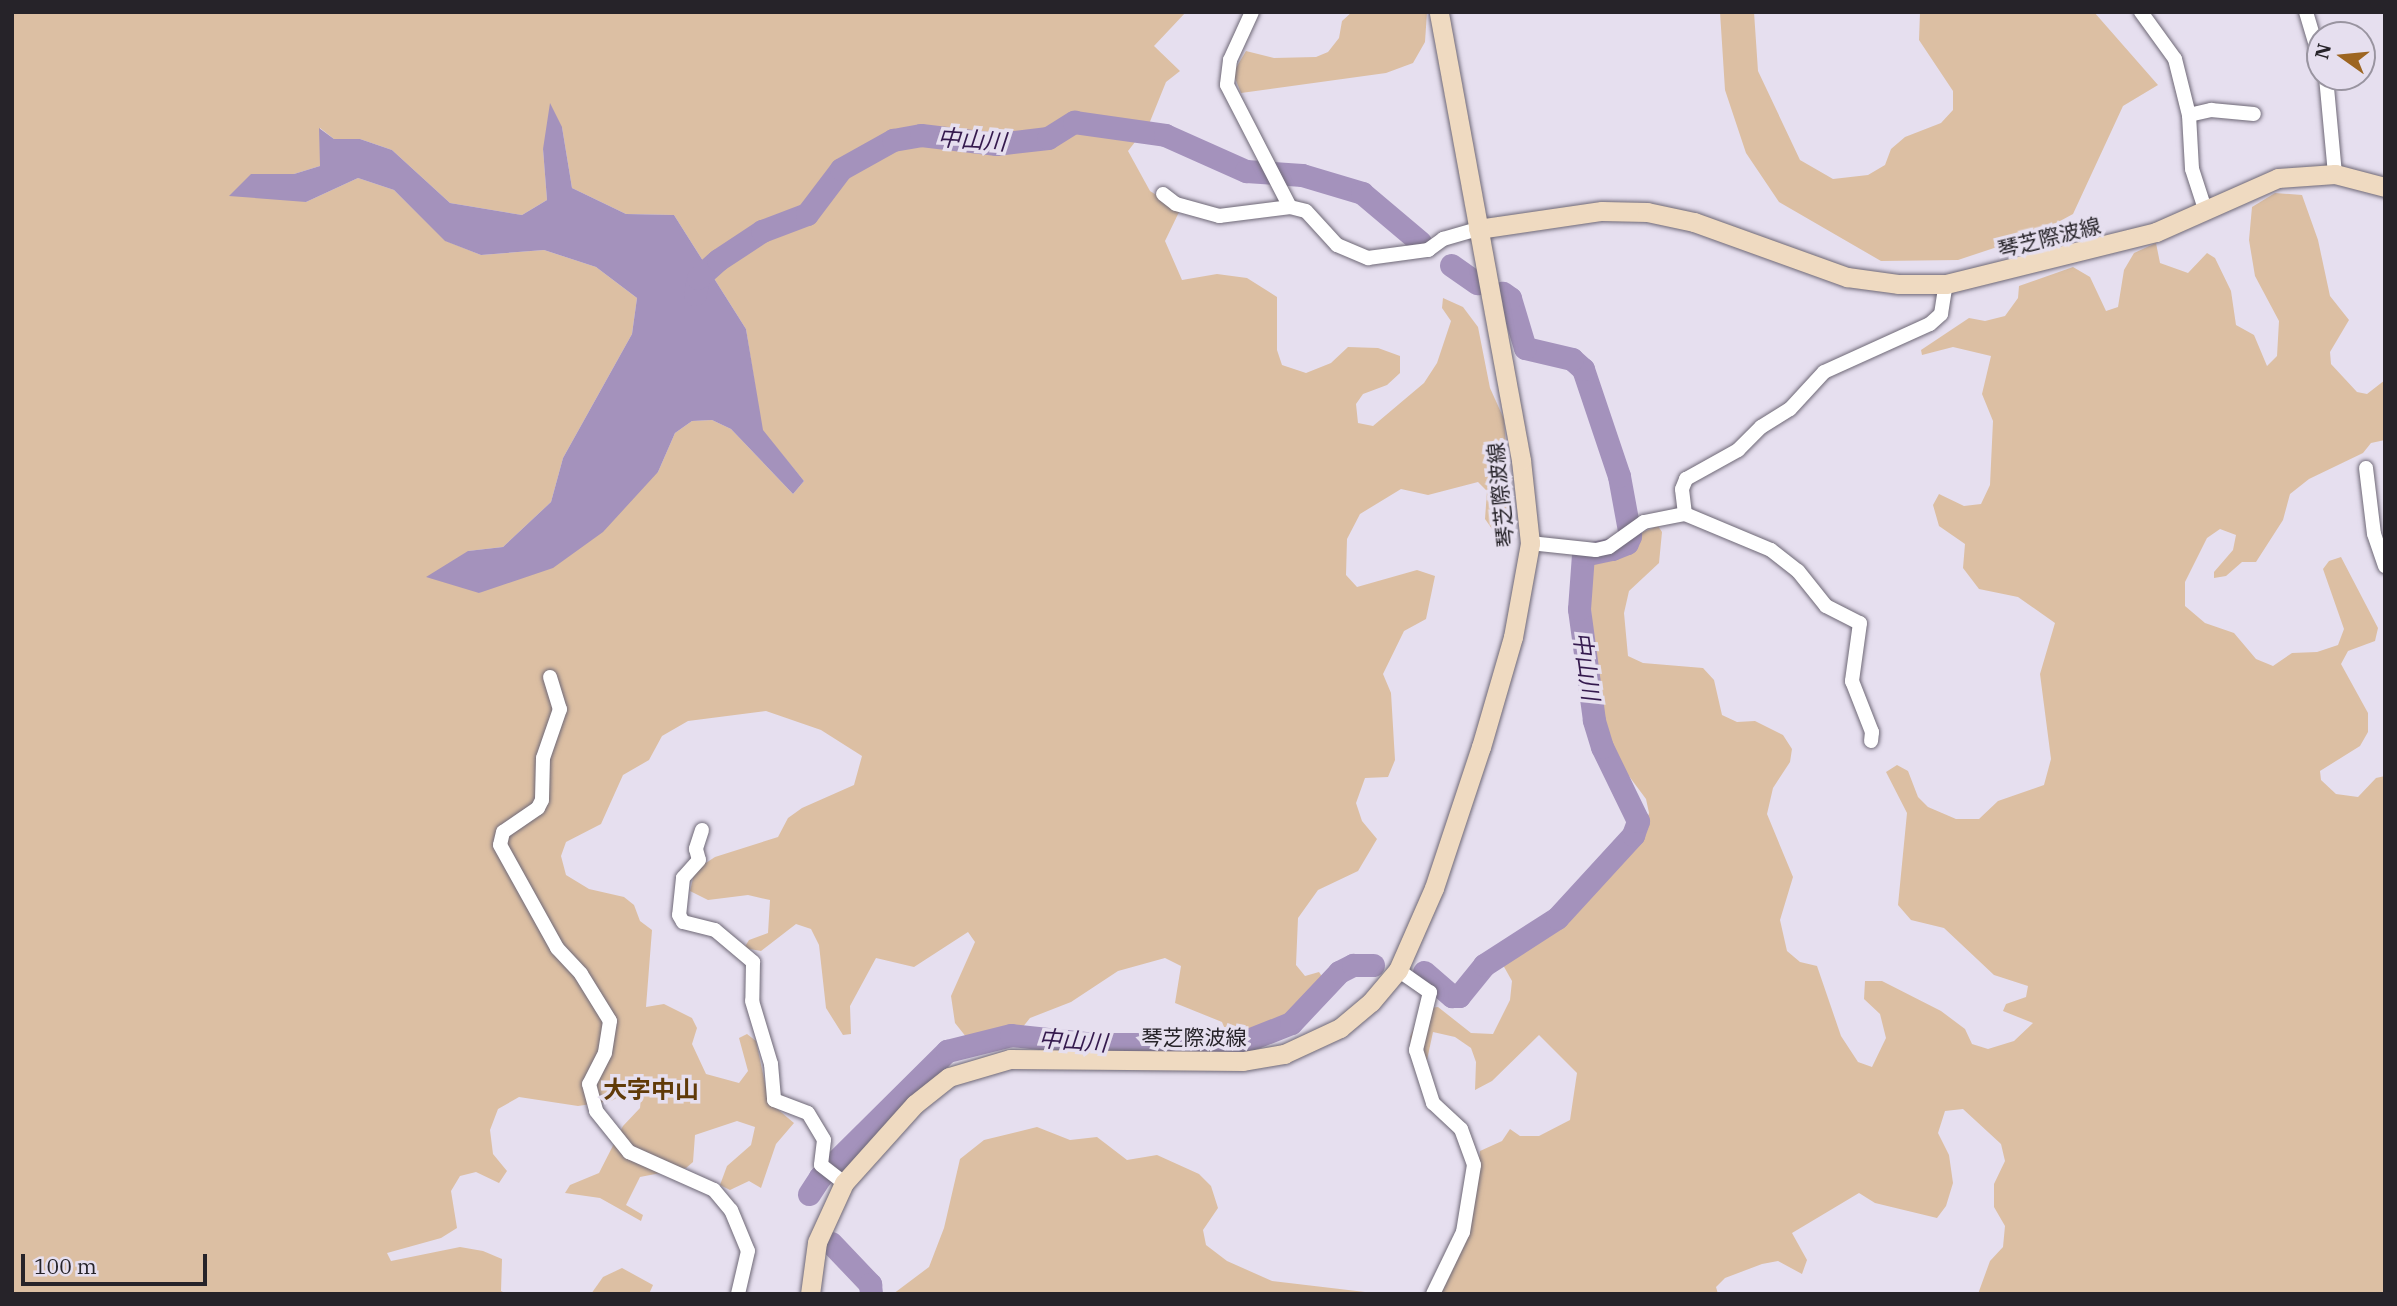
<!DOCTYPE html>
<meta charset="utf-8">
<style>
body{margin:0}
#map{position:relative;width:2397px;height:1306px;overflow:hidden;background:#e6dfef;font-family:"IBM Plex Serif","Noto Sans JP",serif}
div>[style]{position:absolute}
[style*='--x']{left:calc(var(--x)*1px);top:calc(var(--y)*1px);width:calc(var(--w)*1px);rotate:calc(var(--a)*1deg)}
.green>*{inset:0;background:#dcbfa3}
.water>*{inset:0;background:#a492bc}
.river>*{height:23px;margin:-11.5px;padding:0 11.5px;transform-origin:11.5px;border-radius:11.5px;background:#a492bc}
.roads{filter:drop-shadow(0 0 2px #6e6876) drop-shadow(0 0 2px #6e6876)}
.street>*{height:14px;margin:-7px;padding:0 7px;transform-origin:7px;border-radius:7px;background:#fff}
.secondary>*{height:19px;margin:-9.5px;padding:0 9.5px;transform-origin:9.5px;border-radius:9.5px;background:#efdac1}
span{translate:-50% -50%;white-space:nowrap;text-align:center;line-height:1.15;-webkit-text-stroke:7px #e6dfef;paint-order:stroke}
.street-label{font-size:21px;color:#262329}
.water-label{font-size:23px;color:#351a4e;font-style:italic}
.quarter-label{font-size:24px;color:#603a09;font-weight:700}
.frame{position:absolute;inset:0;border:14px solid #262329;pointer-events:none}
.north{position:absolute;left:2306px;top:21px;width:70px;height:70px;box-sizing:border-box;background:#e6dfef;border:2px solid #9994a0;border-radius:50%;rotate:285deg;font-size:19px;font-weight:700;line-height:28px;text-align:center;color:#262329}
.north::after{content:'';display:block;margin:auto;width:24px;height:32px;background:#9d6521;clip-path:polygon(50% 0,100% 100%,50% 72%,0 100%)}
.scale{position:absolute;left:21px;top:1254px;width:186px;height:32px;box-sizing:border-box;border:4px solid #262329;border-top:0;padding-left:9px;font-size:21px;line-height:24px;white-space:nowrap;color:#262329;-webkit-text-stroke:5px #e6dfef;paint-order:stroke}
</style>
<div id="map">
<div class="green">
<div style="clip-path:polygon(evenodd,12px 12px,1186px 12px,1154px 46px,1180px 71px,1166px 82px,1149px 124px,1128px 151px,1150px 191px,1180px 210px,1165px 241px,1182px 280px,1217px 274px,1247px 278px,1277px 297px,1277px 350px,1282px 365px,1306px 373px,1331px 363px,1348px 347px,1378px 348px,1400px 356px,1400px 373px,1387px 385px,1363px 394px,1356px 404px,1358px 423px,1373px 426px,1424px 383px,1437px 363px,1451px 321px,1442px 308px,1443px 298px,1463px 307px,1478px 327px,1490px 388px,1504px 419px,1512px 533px,1497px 536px,1485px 519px,1487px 491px,1478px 482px,1428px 495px,1401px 489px,1360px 514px,1347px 539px,1346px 575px,1357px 587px,1417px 570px,1435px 576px,1426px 619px,1404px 631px,1383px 674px,1391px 693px,1395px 760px,1388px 777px,1365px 778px,1356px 803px,1362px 821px,1377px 839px,1358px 871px,1318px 890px,1298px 918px,1296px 965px,1305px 976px,1319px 972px,1323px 978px,1284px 1020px,1254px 1032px,1227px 1034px,1222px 1022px,1175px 1003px,1181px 966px,1165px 958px,1118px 971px,1071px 1002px,1030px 1018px,1022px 1028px,967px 1038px,955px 1023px,951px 996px,975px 942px,968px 932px,914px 967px,876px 958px,850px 1006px,851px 1034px,843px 1035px,826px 1008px,819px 945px,811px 929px,796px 924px,761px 951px,744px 948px,749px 940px,768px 933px,770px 900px,748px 895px,708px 900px,690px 891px,695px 870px,715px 857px,778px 837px,788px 818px,802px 808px,854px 785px,862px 756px,821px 730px,766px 711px,688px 721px,662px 736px,649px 760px,623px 775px,601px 824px,566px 842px,561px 856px,566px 875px,589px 889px,624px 897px,634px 905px,640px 921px,652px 930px,646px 1007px,664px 1004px,692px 1018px,697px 1028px,692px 1044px,706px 1074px,739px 1083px,748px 1071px,739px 1038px,747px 1034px,756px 1041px,769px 1102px,794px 1123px,776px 1144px,761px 1188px,749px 1181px,730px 1190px,720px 1185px,727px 1166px,751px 1145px,755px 1127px,737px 1121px,695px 1135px,693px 1162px,686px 1168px,640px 1177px,626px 1205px,643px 1215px,641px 1221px,600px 1198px,565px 1193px,570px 1185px,599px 1173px,623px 1126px,640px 1108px,641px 1098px,628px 1092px,611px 1101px,578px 1106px,519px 1097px,498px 1109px,490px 1130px,493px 1154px,507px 1171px,499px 1183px,476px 1172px,460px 1176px,451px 1191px,457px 1228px,441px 1238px,387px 1253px,391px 1261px,460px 1247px,483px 1251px,502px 1259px,501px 1291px,507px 1294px,12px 1294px,12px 12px,562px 127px,572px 188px,626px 214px,674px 215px,746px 329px,762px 430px,804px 481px,793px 494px,731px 429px,712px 420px,692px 421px,675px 433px,658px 472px,479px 593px,468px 551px,503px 547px,551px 502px,563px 458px,632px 334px,637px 298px,596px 267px,544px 250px,481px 255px,446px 241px,394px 190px,358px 178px,306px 202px,251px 174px,294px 174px,320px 166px,320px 128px,334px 139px,360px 139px,392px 150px,450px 203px,522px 215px,547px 200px,543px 149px,562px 127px)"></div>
<div style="clip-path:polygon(1352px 12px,1427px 12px,1425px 42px,1413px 63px,1386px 73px,1241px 93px,1233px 73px,1246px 51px,1274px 58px,1316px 57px,1328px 52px,1339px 38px,1342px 21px)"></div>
<div style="clip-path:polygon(1720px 12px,1754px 12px,1758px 71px,1800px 160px,1833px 179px,1868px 175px,1885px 165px,1891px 149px,1905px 137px,1941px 123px,1953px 110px,1953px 91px,1919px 40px,1920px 12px,2094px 12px,2158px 85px,2123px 106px,2073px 214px,2036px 234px,1958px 260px,1881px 261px,1779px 202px,1746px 153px,1725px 90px)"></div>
<div style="clip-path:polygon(2275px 193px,2302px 195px,2318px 240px,2330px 296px,2349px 320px,2330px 352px,2331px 364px,2357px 392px,2367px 394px,2385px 380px,2385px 440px,2371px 443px,2363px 453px,2309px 479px,2290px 494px,2283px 520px,2256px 562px,2242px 562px,2226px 576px,2214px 578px,2214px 572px,2233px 550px,2236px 535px,2220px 529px,2207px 538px,2185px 582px,2185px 606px,2205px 623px,2234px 633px,2256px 659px,2273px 666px,2292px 653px,2317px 652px,2338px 645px,2344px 629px,2323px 569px,2329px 561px,2341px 557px,2378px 628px,2375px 641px,2348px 651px,2341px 664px,2368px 713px,2368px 732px,2360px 746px,2320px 771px,2321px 780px,2336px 794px,2358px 797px,2376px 778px,2385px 776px,2385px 1294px,1978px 1294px,1990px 1261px,2003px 1247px,2005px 1226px,1994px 1207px,1994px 1184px,2005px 1161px,2001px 1144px,1963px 1109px,1945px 1111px,1938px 1133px,1949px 1155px,1953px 1183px,1946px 1206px,1937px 1218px,1875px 1203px,1859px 1193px,1792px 1233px,1807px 1260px,1802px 1274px,1778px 1261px,1762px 1264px,1725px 1278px,1716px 1287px,1718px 1294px,1437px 1294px,1477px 1184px,1480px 1151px,1502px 1141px,1510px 1129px,1520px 1136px,1539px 1136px,1570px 1120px,1577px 1073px,1539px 1035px,1492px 1081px,1475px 1090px,1476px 1062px,1471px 1048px,1455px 1037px,1433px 1032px,1427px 1060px,1414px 1069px,1410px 1037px,1422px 1009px,1438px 1007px,1471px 1033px,1493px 1034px,1510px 1000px,1512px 981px,1503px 965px,1515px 949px,1552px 928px,1624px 857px,1643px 833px,1649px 813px,1646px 799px,1620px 764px,1595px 693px,1589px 567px,1603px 558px,1624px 555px,1643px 532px,1658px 526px,1662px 532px,1659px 563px,1629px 591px,1624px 613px,1628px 656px,1643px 663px,1703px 668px,1714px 680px,1722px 715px,1737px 722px,1755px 721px,1783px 735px,1792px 749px,1790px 762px,1773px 788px,1767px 814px,1793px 877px,1780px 920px,1787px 951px,1800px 962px,1817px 966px,1841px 1036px,1858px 1062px,1872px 1067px,1886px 1038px,1880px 1014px,1864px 999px,1865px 981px,1882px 981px,1941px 1011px,1965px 1029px,1972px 1044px,1988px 1049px,2014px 1041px,2033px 1023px,2003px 1011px,2006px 1004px,2026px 997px,2028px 986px,1994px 975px,1944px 928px,1911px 920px,1898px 905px,1907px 813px,1886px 772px,1897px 765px,1908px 771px,1918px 797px,1928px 807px,1956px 819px,1979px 819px,1998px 801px,2044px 785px,2051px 759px,2040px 674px,2055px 623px,2018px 597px,1979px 589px,1963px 568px,1965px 544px,1939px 526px,1933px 505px,1939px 494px,1964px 506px,1981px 504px,1990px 485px,1993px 421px,1982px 394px,1991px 356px,1953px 347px,1922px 355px,1921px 350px,1969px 318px,1985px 321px,2005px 316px,2018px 298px,2019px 286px,2073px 267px,2090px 277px,2106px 311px,2118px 307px,2124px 270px,2134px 253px,2156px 243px,2160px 263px,2188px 273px,2207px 253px,2215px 258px,2231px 291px,2236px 325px,2254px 335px,2267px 366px,2277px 356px,2279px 321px,2255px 276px,2249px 240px,2252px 207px)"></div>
<div style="clip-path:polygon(1037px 1127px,1070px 1140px,1097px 1137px,1127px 1160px,1157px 1155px,1199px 1174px,1211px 1186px,1218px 1208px,1203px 1230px,1206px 1245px,1227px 1261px,1272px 1281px,1382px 1294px,893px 1294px,929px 1267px,944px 1228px,960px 1159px,984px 1140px)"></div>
<div style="clip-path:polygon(622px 1268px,653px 1285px,649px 1294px,591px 1294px,603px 1277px)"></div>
</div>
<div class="water">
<div style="clip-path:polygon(550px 103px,562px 127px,572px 188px,626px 214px,674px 215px,746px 329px,763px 430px,804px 481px,793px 494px,731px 429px,712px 420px,692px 421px,675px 433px,658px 472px,603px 532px,553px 568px,479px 593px,426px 577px,468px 551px,503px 547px,551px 502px,563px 458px,632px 334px,637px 298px,596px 267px,544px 250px,481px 255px,445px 241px,394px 190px,358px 178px,306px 202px,229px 196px,251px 174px,294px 174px,320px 166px,319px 128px,334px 139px,360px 139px,392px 150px,450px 203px,522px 215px,547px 200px,543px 149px)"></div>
</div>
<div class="river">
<div style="--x:1451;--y:265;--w:32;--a:35"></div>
<div style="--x:695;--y:294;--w:16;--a:-79"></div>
<div style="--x:698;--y:278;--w:27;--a:-42"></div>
<div style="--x:718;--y:260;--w:53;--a:-33.4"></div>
<div style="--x:762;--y:231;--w:48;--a:-20.7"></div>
<div style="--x:807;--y:214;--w:56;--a:-52.9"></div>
<div style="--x:841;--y:169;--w:60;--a:-29.1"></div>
<div style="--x:893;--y:140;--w:28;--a:-10"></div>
<div style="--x:921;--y:135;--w:76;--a:6.8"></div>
<div style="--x:996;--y:144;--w:52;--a:-6.6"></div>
<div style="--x:1048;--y:138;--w:31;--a:-32"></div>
<div style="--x:1074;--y:122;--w:92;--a:8.1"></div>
<div style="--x:1165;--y:135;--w:89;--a:24"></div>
<div style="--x:1246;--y:171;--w:56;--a:4.1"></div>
<div style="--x:1302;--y:175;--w:63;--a:16.7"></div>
<div style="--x:1362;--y:193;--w:76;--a:40.2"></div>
<div style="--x:1424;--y:972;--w:37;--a:41"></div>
<div style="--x:1452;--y:996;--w:7;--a:0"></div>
<div style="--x:1459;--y:996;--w:40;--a:-51"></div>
<div style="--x:1484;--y:965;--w:87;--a:-32.8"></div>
<div style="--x:1557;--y:918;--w:113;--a:-47.5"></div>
<div style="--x:1633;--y:835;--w:15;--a:-70"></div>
<div style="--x:1638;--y:821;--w:82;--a:-115.9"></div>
<div style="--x:1602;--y:747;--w:28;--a:-107"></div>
<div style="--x:1594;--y:720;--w:112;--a:-97.7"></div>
<div style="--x:1579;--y:609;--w:54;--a:-85.8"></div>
<div style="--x:1583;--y:555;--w:30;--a:-12"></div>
<div style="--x:1612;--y:549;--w:16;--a:-22"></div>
<div style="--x:1627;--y:543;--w:8;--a:-67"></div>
<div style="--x:1630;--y:536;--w:61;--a:-100.4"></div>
<div style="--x:1619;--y:476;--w:113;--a:-108.6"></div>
<div style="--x:1583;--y:369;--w:15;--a:-138"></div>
<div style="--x:1572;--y:359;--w:48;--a:-166.8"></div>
<div style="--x:1525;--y:348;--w:52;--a:-106.7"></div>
<div style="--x:1510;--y:298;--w:9;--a:-144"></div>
<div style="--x:809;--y:1194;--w:20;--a:-57"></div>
<div style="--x:820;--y:1177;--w:179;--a:-44.8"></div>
<div style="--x:947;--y:1051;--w:66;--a:-14"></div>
<div style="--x:1011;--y:1035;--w:84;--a:6.1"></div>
<div style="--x:1095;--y:1044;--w:143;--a:0"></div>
<div style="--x:1238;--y:1044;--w:57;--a:-21.6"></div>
<div style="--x:1291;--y:1023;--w:70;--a:-46.7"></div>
<div style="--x:1339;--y:972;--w:16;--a:-27"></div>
<div style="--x:1353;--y:965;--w:20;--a:0"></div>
<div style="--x:831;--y:1243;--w:57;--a:46.4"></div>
<div style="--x:870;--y:1284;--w:10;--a:84"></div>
</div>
<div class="roads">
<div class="street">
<div style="--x:1252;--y:12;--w:53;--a:114.6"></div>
<div style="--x:1230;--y:60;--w:25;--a:97"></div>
<div style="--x:1227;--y:85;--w:137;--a:62.7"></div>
<div style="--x:1290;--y:207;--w:16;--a:14"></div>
<div style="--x:1306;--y:211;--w:46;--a:47.6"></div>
<div style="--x:1337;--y:245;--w:34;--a:23"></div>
<div style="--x:1368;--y:258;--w:61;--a:-7.6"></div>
<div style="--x:1428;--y:250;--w:19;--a:-36"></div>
<div style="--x:1443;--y:239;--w:36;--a:-16"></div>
<div style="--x:2141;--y:12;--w:58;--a:54.1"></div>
<div style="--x:2175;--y:59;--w:58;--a:76"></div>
<div style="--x:2189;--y:115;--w:54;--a:86.8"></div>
<div style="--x:2192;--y:169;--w:45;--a:72"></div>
<div style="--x:2306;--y:12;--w:49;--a:73.4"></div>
<div style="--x:2326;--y:77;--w:97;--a:84.7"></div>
<div style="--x:2189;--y:115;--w:23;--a:-13"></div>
<div style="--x:2211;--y:110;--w:43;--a:5.3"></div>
<div style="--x:1163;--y:194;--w:16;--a:38"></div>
<div style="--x:1176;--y:204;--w:45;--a:15.6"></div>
<div style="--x:1219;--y:216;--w:72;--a:-7.2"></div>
<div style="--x:2366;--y:468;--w:66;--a:83.1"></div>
<div style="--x:2374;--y:534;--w:34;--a:71"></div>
<div style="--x:1685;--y:514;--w:25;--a:-97"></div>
<div style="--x:1682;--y:489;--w:11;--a:-68"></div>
<div style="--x:1686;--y:479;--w:60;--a:-29.1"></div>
<div style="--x:1738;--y:450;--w:33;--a:-45"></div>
<div style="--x:1761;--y:427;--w:34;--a:-32"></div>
<div style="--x:1790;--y:409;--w:50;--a:-47.4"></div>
<div style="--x:1824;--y:372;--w:116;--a:-24.4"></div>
<div style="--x:1930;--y:324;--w:15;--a:-42"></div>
<div style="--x:1941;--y:314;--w:30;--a:-81"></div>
<div style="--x:1530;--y:543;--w:66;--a:6.1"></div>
<div style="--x:1596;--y:550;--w:13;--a:-13"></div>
<div style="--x:1609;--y:547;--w:43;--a:-35.5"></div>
<div style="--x:1644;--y:522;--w:42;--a:-11"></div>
<div style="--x:1685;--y:514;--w:93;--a:22.7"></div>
<div style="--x:1771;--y:550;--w:34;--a:38"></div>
<div style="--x:1798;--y:571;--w:45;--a:51.3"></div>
<div style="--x:1826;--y:606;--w:38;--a:27"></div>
<div style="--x:1860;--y:623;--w:59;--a:97.9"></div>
<div style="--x:1852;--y:681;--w:55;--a:68.6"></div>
<div style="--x:1872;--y:732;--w:9;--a:96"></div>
<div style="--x:550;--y:677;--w:34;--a:73"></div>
<div style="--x:560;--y:709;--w:52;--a:109.1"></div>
<div style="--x:543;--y:758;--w:42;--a:91.4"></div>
<div style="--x:542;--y:800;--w:9;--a:117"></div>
<div style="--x:538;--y:808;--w:42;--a:145.6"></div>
<div style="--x:503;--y:832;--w:13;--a:103"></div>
<div style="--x:500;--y:845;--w:118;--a:61"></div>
<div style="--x:557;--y:948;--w:35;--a:47"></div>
<div style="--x:581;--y:974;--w:55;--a:58.3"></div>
<div style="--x:610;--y:1021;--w:32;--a:99"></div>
<div style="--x:605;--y:1053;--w:35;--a:117"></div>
<div style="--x:589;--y:1084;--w:28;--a:75"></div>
<div style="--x:596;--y:1111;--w:53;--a:51.2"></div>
<div style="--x:629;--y:1152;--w:93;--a:24.1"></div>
<div style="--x:714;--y:1190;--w:26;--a:50"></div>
<div style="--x:731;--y:1210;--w:44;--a:67.5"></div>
<div style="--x:748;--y:1251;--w:44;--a:103.1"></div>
<div style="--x:702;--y:830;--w:20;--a:108"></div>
<div style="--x:696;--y:849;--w:11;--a:75"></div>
<div style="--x:699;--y:860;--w:24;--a:132"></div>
<div style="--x:683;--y:878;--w:37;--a:96"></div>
<div style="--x:679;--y:915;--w:8;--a:60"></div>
<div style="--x:683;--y:922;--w:33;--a:14"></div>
<div style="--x:715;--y:930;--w:50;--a:40.1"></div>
<div style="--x:753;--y:962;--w:39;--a:91"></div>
<div style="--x:752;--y:1001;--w:66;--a:73.2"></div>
<div style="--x:771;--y:1064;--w:36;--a:85"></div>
<div style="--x:774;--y:1100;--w:36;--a:21"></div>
<div style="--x:808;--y:1113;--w:31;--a:59"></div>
<div style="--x:824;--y:1140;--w:25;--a:97"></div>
<div style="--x:821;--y:1165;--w:29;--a:38"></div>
<div style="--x:1398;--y:970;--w:39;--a:35"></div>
<div style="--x:1430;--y:992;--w:60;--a:103.6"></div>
<div style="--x:1416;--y:1050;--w:56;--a:72.2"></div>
<div style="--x:1433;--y:1103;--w:38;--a:43"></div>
<div style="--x:1461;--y:1129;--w:38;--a:70"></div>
<div style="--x:1474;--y:1165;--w:68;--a:99.3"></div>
<div style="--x:1463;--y:1232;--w:69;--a:115.8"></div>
</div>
<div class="secondary">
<div style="--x:1478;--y:229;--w:125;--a:-8.3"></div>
<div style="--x:1602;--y:211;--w:45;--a:1.3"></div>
<div style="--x:1647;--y:212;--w:48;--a:12"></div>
<div style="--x:1694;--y:222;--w:163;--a:19.8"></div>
<div style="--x:1847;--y:277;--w:51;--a:7.8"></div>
<div style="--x:1898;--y:284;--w:48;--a:0"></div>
<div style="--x:1946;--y:284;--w:216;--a:-13.9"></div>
<div style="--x:2156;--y:232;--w:133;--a:-23.9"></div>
<div style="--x:2278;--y:178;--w:57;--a:-4"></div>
<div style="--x:2335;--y:174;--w:52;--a:14.6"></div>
<div style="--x:810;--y:1294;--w:52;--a:-82.3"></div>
<div style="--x:817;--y:1242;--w:65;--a:-65.4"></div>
<div style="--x:844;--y:1183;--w:106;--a:-48.1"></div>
<div style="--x:915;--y:1104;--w:43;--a:-38.5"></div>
<div style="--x:949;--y:1077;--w:64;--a:-16.4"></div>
<div style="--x:1010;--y:1059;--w:233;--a:0.5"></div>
<div style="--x:1243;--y:1061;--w:42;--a:-9.7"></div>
<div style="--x:1284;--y:1054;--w:62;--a:-24.9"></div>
<div style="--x:1340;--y:1028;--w:40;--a:-40"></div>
<div style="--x:1371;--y:1002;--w:42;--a:-49.8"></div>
<div style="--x:1398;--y:970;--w:90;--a:-66.3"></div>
<div style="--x:1434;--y:888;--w:149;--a:-71.6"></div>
<div style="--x:1481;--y:747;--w:115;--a:-73.8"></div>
<div style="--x:1513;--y:637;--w:96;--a:-79.7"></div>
<div style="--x:1530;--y:543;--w:83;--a:-96.2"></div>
<div style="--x:1521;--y:460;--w:455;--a:-100.4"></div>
</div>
</div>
<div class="street-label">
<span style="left:2049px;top:237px;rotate:-14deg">琴芝際波線</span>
<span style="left:1500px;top:495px;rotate:-96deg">琴芝際波線</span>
<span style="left:1194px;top:1037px">琴芝際波線</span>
</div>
<div class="water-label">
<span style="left:972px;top:139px;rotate:4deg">中山川</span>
<span style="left:1587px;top:666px;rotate:82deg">中山川</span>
<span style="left:1073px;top:1040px;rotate:4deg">中山川</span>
</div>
<div class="quarter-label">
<span style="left:651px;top:1090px">大字中山</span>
</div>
<div class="frame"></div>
<div class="north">N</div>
<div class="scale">100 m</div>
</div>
